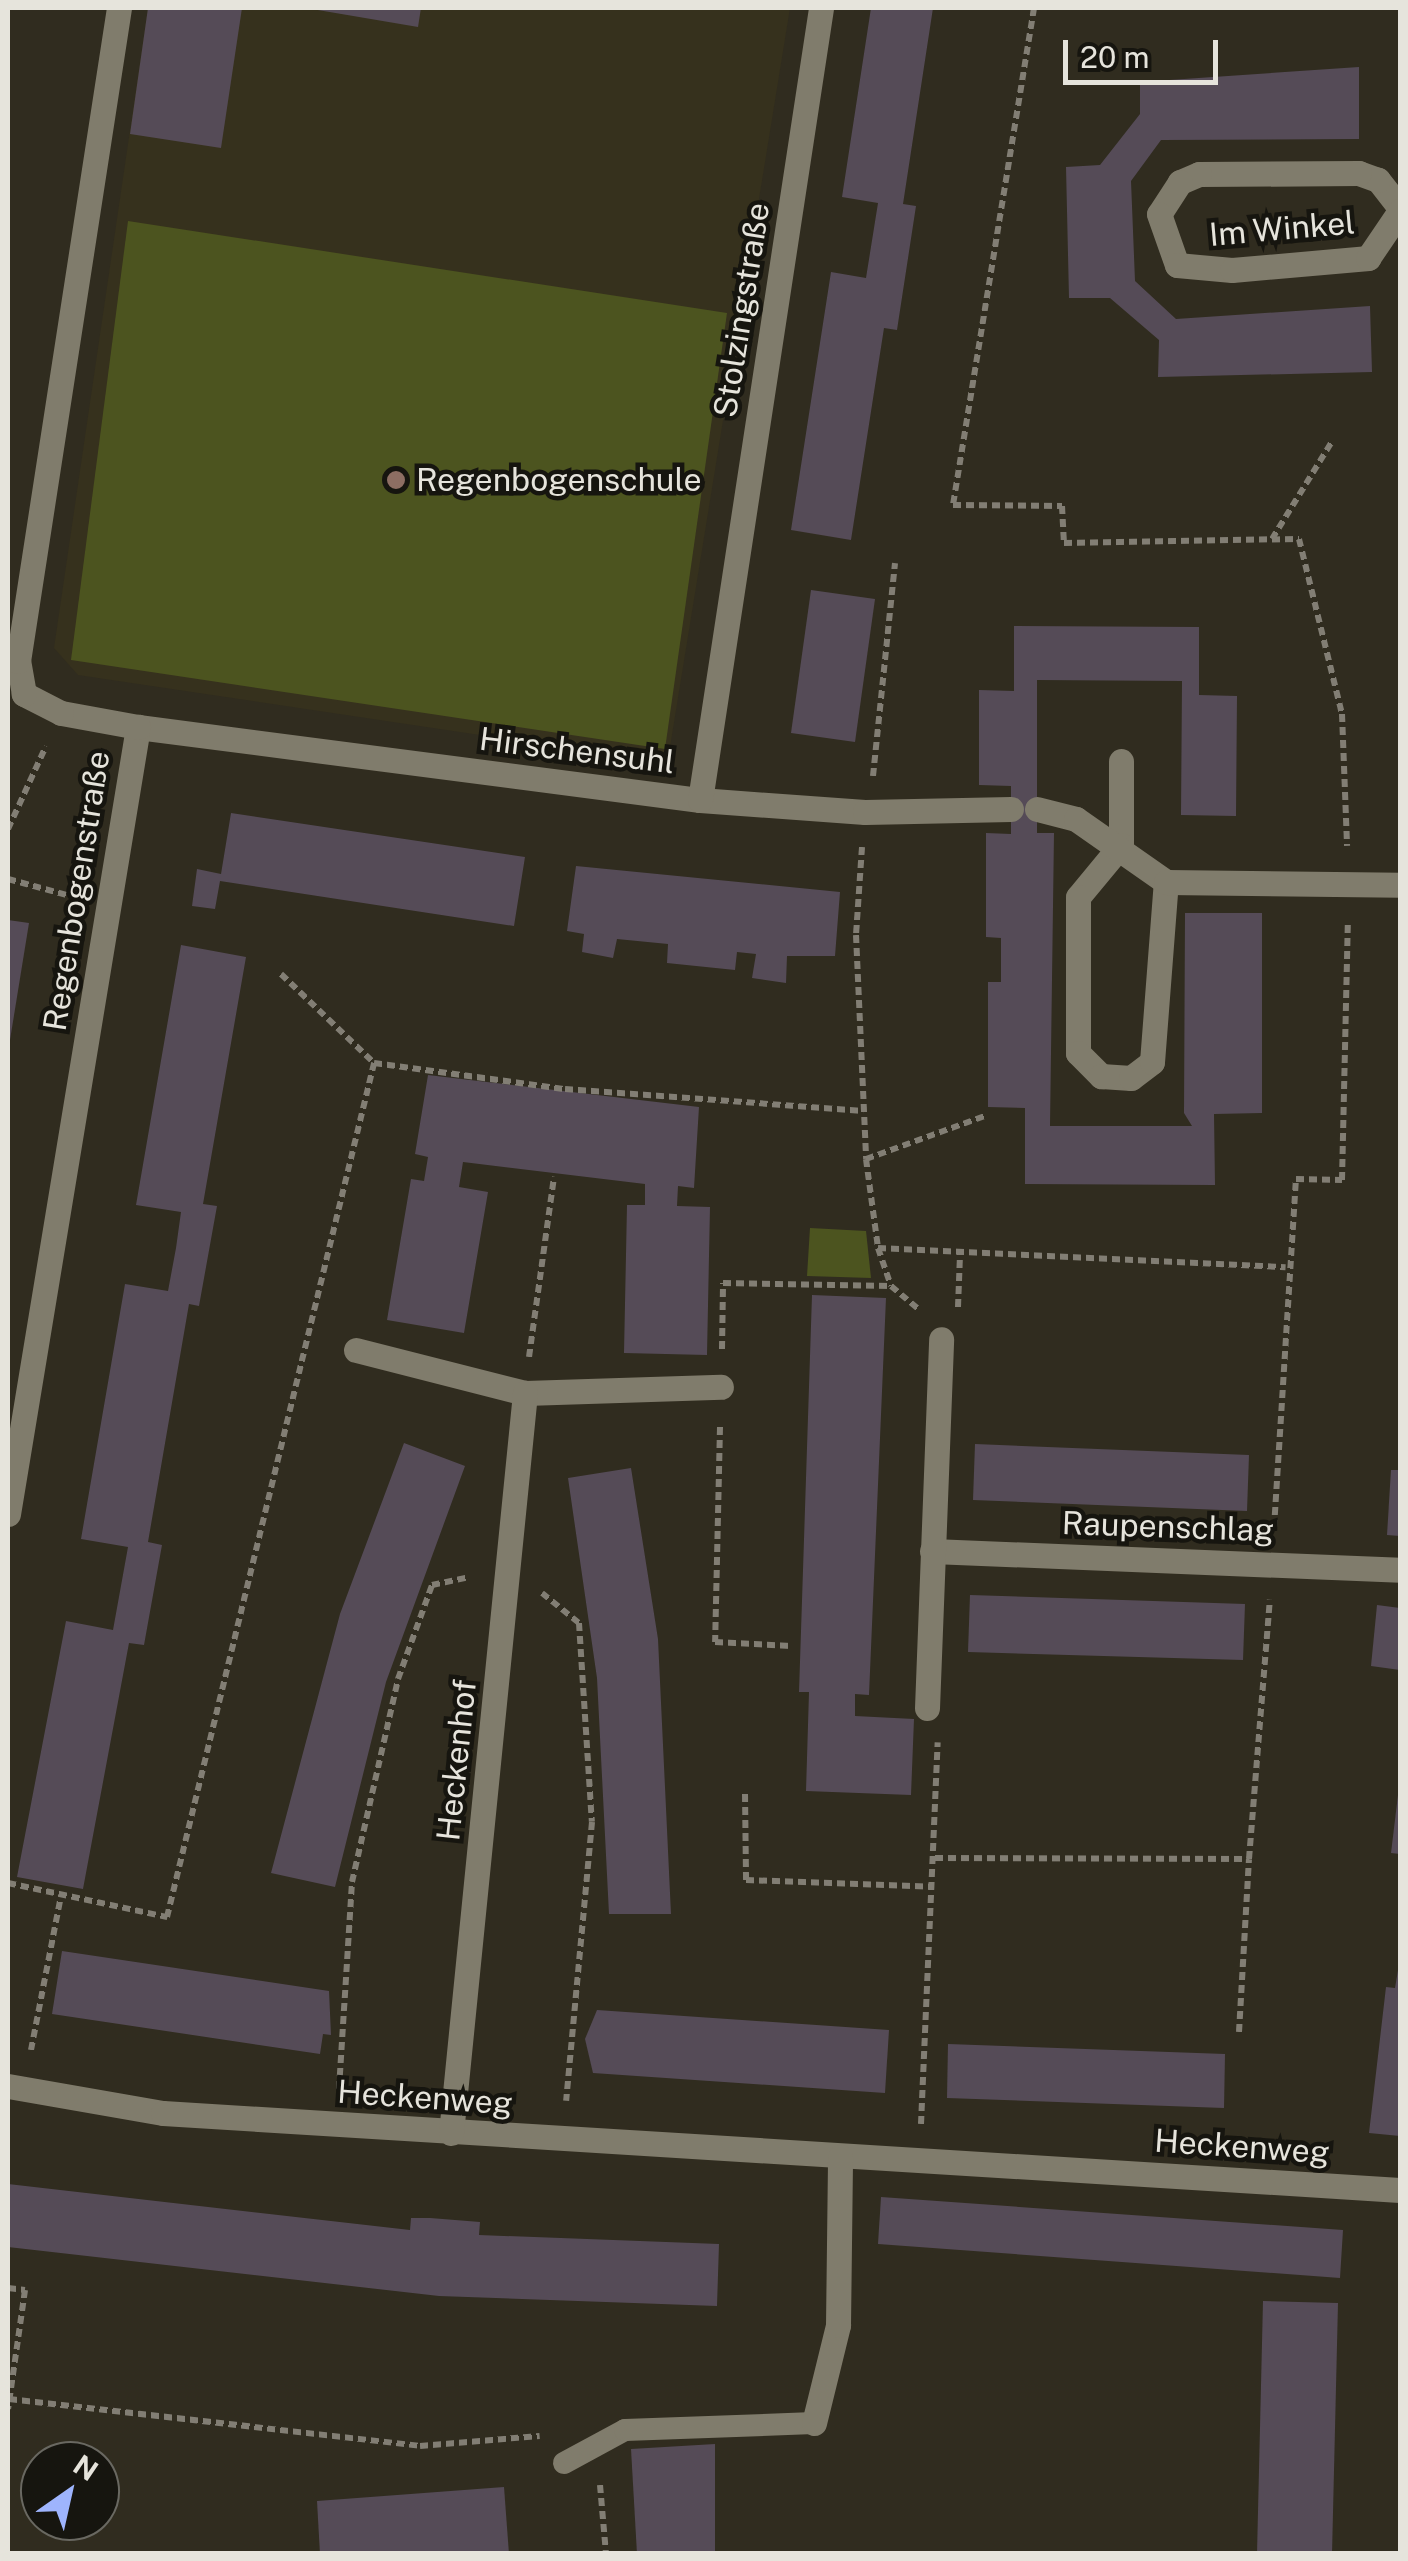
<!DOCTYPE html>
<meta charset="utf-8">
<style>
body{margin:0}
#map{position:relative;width:1408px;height:2561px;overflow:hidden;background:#302c1f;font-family:"Public Sans",sans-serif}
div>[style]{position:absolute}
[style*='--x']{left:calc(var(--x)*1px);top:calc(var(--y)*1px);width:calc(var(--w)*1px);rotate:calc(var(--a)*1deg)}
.built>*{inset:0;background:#36311d}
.green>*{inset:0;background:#4c541f}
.building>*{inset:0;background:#554b57}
.path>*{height:6px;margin-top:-3px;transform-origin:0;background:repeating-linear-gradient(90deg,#827e74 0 8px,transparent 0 13px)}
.lane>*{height:22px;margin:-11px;padding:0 11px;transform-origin:11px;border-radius:11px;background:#807c6c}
.street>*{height:25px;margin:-12.5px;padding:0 12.5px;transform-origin:12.5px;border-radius:12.5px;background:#807c6c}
.dots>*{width:28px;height:28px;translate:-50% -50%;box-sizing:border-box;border:5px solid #16150f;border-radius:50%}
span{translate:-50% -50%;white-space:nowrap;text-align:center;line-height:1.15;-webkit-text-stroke:9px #16150f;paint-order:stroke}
.street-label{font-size:32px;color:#e6e4dc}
.poi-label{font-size:32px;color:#e6e4dc}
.left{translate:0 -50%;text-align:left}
.frame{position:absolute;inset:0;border:10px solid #e6e4dc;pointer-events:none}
.north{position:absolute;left:20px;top:2441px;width:100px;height:100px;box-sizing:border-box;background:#16150f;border:2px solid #696861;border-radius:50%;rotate:34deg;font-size:28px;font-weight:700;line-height:40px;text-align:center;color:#e6e4dc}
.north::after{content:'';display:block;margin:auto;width:35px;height:45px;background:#9eb4fd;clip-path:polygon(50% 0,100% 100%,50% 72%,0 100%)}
.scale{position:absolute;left:1063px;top:40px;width:155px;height:45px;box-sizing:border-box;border:5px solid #e6e4dc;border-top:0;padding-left:12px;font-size:30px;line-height:35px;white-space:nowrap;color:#e6e4dc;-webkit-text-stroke:8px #16150f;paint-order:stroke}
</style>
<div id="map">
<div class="built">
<div style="clip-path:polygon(148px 8px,790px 8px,670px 747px,653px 761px,78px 675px,54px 648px)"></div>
</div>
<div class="green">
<div style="clip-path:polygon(128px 221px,727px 313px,665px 749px,71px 660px)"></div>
<div style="clip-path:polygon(810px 1228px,866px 1231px,871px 1278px,807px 1276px)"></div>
</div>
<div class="building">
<div style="clip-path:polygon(148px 8px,242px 8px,221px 148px,130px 134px)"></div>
<div style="clip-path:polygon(306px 8px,421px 8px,418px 27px)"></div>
<div style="clip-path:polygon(871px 8px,933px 8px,903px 204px,916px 206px,897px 330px,884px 328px,851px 540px,791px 530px,831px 272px,866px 278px,878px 203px,842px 197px)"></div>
<div style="clip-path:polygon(1359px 67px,1359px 139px,1161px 140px,1131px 181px,1135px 281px,1176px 319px,1370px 306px,1372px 372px,1158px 377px,1159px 340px,1110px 298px,1069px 298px,1066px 167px,1100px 165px,1140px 114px,1140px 82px)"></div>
<div style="clip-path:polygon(811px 590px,875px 599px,855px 742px,791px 733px)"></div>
<div style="clip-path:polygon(1014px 626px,1199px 627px,1199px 695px,1237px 696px,1236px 816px,1181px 815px,1182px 681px,1037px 680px,1037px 833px,1054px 833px,1050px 1126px,1192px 1126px,1184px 1113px,1185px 913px,1262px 913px,1262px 1113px,1214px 1114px,1215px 1185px,1025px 1184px,1025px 1108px,988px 1107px,988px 982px,1001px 982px,1001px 938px,986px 937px,986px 833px,1011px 834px,1011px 786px,979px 785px,979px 690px,1014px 691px)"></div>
<div style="clip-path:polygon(231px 813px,525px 857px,514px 926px,220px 881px,215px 909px,192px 906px,197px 869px,221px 874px)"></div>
<div style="clip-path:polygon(576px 866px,840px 892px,835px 956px,787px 956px,786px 983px,752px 978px,756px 954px,737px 952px,735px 970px,667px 963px,668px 944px,617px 939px,613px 958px,582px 952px,584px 934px,567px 931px)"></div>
<div style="clip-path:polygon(8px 920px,29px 923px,10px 1040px,8px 1040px)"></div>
<div style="clip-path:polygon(181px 945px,246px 957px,203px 1204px,217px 1206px,199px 1306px,189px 1304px,148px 1542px,162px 1545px,144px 1645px,129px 1643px,83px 1889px,17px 1877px,66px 1621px,113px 1630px,128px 1547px,81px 1539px,125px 1284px,168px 1291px,176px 1248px,181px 1212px,136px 1205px)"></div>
<div style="clip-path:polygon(428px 1075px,699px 1107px,694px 1188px,678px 1186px,677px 1206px,710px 1207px,707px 1355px,624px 1353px,627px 1205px,645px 1205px,645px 1184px,463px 1162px,459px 1187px,488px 1192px,464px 1333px,387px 1320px,411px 1179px,424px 1181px,428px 1157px,415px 1154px)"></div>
<div style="clip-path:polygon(812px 1295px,886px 1298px,869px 1695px,855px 1694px,855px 1716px,914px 1719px,911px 1795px,806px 1791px,809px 1692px,799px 1692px)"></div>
<div style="clip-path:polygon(404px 1443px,465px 1466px,386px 1682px,335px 1887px,271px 1873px,340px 1614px)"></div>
<div style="clip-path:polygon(975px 1444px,1249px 1455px,1247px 1511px,973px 1500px)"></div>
<div style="clip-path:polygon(631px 1468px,658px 1639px,671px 1914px,609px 1914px,597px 1678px,568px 1478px)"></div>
<div style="clip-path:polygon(1391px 1470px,1400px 1470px,1400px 1536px,1387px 1535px)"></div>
<div style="clip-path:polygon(970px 1595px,1245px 1604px,1243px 1660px,968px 1652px)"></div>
<div style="clip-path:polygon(1377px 1605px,1400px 1608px,1400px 1670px,1371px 1666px)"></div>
<div style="clip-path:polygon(1398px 1795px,1400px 1795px,1400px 1854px,1391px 1853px)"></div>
<div style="clip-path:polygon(62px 1951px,329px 1991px,331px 2035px,323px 2034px,320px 2054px,52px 2014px)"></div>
<div style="clip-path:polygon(1400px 1958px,1400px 2136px,1369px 2133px,1386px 1987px,1395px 1988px)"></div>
<div style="clip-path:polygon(597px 2010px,889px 2030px,885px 2093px,593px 2073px,585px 2039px)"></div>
<div style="clip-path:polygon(948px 2044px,1225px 2054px,1224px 2108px,947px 2098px)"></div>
<div style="clip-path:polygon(8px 2184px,410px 2230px,411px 2218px,430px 2218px,480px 2222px,479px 2235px,719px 2244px,717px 2306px,439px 2296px,8px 2247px)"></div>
<div style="clip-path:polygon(881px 2197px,1343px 2230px,1340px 2278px,878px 2244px)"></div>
<div style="clip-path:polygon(1263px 2301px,1338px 2303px,1332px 2554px,1257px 2554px)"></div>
<div style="clip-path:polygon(715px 2444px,715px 2554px,637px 2554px,631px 2449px)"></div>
<div style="clip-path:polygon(504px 2487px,509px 2554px,320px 2554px,317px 2501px)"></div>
</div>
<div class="path">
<div style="--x:1034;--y:8;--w:504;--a:99.26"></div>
<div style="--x:953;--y:505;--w:109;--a:0.5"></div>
<div style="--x:1062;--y:506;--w:37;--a:87"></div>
<div style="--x:1064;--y:543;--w:235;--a:-1"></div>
<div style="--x:1299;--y:539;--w:180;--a:76.2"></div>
<div style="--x:1342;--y:714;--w:132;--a:87.8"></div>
<div style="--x:1272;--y:539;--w:113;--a:-58.4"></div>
<div style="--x:873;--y:776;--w:214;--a:-84.1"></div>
<div style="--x:8;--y:829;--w:91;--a:-65.4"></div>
<div style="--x:862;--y:847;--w:88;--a:93.9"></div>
<div style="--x:856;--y:935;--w:224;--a:87.4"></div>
<div style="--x:866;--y:1159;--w:90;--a:82.3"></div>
<div style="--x:878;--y:1248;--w:40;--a:71.1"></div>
<div style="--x:891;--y:1286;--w:35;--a:40"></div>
<div style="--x:8;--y:879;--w:68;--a:15.3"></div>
<div style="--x:281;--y:974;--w:129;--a:43.7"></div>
<div style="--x:374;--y:1063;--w:193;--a:7.8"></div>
<div style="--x:565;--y:1089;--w:299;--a:4.2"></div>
<div style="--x:866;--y:1159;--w:127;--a:-19.9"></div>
<div style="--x:878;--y:1248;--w:408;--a:2.7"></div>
<div style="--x:958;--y:1307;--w:53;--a:-87.8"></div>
<div style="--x:722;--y:1349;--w:66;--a:-89.1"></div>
<div style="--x:723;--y:1283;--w:168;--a:1"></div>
<div style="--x:529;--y:1357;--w:182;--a:-82.1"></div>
<div style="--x:720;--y:1427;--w:215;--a:91.3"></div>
<div style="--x:715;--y:1642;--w:76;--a:3"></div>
<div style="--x:1274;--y:1528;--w:350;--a:-86.4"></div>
<div style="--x:1296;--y:1179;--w:46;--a:1.2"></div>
<div style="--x:1342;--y:1180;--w:256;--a:-88.7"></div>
<div style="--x:542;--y:1593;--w:48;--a:39"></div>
<div style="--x:579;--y:1623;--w:199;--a:86.3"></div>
<div style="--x:592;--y:1822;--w:280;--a:95.3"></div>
<div style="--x:745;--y:1794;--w:86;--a:89.3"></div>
<div style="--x:746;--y:1880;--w:187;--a:2.1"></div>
<div style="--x:935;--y:1858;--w:314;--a:0.2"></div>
<div style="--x:1249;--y:1859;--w:260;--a:-85.4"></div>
<div style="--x:8;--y:1883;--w:163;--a:12.1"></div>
<div style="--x:167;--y:1917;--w:879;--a:-76.37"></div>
<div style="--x:1239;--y:2032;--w:173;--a:-86.7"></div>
<div style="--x:31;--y:2050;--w:158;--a:-79"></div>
<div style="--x:339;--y:2089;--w:207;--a:-86.4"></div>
<div style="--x:352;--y:1882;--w:208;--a:-77.2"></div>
<div style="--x:398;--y:1679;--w:100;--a:-70.1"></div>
<div style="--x:432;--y:1585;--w:38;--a:-12"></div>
<div style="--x:921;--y:2124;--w:382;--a:-87.5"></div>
<div style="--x:8;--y:2288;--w:17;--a:7"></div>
<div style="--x:25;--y:2290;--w:120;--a:98.1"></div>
<div style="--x:9;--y:2399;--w:414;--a:6.5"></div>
<div style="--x:420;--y:2446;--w:120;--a:-4.8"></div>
<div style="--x:600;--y:2485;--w:69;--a:85"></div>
</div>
<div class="lane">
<div style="--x:564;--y:2463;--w:69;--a:-28.4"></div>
<div style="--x:625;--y:2430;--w:189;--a:-2.1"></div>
</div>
<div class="street">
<div style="--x:1400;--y:208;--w:36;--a:-128"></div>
<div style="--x:1378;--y:180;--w:20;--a:-160"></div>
<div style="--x:1359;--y:173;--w:160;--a:179.6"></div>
<div style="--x:1199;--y:174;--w:21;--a:157"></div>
<div style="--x:1180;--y:182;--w:38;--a:123"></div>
<div style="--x:1159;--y:214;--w:54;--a:70.6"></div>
<div style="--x:1177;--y:265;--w:55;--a:5.2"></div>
<div style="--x:1232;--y:270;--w:137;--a:-5"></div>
<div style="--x:1368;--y:258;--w:57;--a:-55.8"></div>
<div style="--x:138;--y:727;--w:567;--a:7.4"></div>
<div style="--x:700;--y:800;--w:165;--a:4.2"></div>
<div style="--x:865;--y:812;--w:146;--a:-1.2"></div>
<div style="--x:1121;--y:761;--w:84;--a:90"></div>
<div style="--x:1121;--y:845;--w:67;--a:129.6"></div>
<div style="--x:1078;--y:897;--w:156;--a:90"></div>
<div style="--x:1078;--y:1053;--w:33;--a:45"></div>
<div style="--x:1101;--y:1076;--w:30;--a:4"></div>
<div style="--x:1131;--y:1078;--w:26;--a:-37"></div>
<div style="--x:1152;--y:1062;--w:181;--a:-85.6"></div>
<div style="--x:700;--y:800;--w:801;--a:-81.31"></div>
<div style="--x:1037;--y:809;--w:40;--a:14.4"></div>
<div style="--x:1076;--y:819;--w:110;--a:35"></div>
<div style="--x:1166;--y:882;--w:234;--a:0.7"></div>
<div style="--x:356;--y:1350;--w:174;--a:14.3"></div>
<div style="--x:525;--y:1393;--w:196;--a:-1.8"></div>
<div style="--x:8;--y:1514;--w:798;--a:-80.62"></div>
<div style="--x:138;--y:727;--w:78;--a:-169.7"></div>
<div style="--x:61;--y:713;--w:42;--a:-152.8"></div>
<div style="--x:24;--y:694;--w:34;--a:-100"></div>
<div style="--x:18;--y:661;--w:661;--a:-81.21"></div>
<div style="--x:932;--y:1551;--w:468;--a:2.3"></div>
<div style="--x:927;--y:1708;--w:369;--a:-87.8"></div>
<div style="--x:8;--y:2086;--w:157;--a:9.9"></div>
<div style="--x:163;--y:2113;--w:1239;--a:3.56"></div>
<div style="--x:451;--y:2133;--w:744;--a:-84.29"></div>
<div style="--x:814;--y:2423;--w:101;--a:-76.2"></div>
<div style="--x:838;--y:2325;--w:168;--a:-89.3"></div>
</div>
<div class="dots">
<div style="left:396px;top:480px;background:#8d6e63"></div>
</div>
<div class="street-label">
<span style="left:1282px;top:229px;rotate:-5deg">Im Winkel</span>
<span style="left:742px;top:310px;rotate:-81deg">Stolzingstraße</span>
<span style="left:577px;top:751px;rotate:7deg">Hirschensuhl</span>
<span style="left:77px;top:891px;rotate:-81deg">Regenbogenstraße</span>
<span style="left:1168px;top:1527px;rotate:2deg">Raupenschlag</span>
<span style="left:457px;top:1760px;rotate:-84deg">Heckenhof</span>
<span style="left:425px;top:2098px;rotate:4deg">Heckenweg</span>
<span style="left:1242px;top:2147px;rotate:4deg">Heckenweg</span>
</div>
<div class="poi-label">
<span class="left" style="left:416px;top:480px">Regenbogenschule</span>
</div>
<div class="frame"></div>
<div class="north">N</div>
<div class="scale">20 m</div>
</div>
